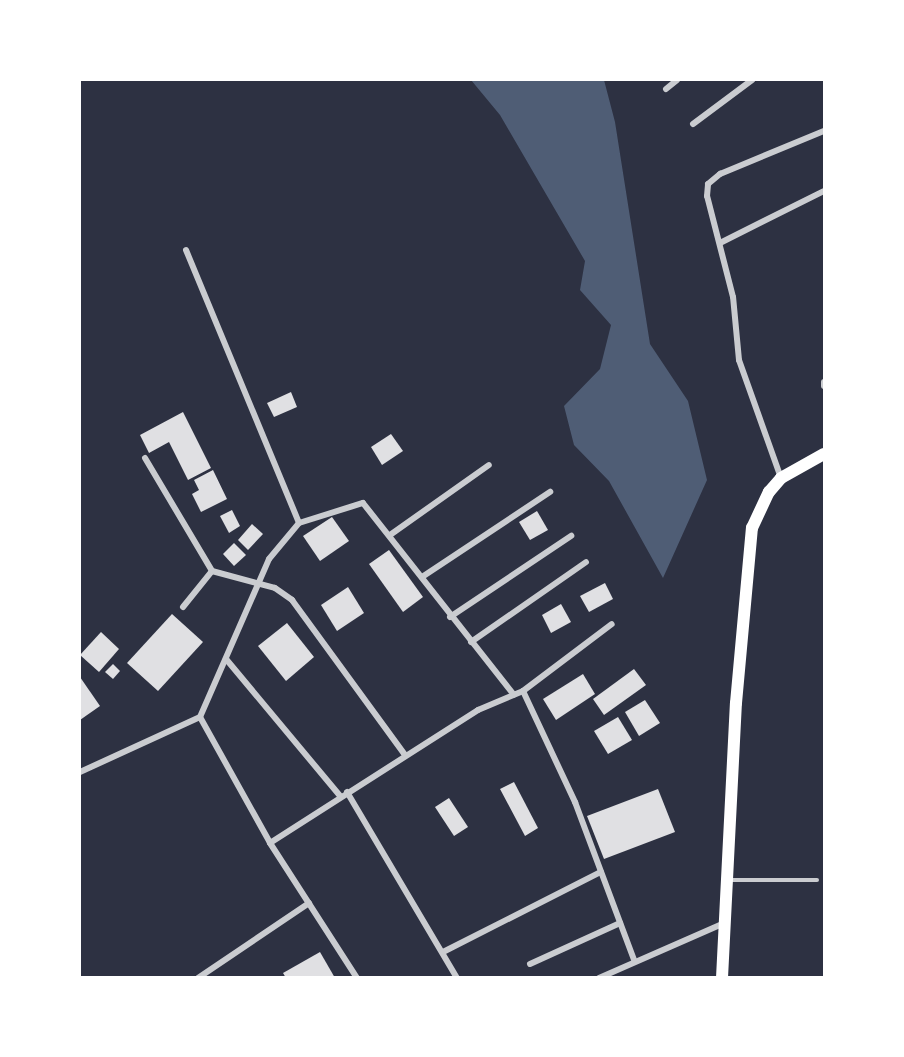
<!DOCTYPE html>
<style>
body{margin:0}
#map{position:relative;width:904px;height:1057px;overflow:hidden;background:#2d3142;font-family:Roboto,sans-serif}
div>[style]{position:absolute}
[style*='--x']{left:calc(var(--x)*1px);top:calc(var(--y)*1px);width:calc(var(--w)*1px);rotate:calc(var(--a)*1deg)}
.water>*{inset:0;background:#4f5d75}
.building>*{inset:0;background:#e0e0e3}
.service>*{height:4.5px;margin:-2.25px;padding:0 2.25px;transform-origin:2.25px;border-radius:2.25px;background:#caccd0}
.minor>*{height:6px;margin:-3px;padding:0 3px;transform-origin:3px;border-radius:3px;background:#caccd0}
.secondary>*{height:12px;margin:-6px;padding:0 6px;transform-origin:6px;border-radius:6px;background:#fff}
span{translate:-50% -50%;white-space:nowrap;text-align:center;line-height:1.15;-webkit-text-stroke:4.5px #fff;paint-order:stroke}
.frame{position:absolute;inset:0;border:81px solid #fff;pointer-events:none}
</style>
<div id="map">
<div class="water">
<div style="clip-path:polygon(471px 80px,604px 80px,615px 122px,650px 344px,688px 401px,707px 480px,663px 578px,609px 481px,574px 445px,564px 406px,600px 369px,611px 325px,580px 290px,585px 261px,500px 115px)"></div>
</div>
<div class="building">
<div style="clip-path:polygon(291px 392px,297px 407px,274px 417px,267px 403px)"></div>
<div style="clip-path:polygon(183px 412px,211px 468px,188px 480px,169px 442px,149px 453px,140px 435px)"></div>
<div style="clip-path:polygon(391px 434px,403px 451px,382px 465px,371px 447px)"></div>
<div style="clip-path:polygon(213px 470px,227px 499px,201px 512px,192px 494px,199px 490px,194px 480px)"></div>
<div style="clip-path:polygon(232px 510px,240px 526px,229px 533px,220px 516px)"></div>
<div style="clip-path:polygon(537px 511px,548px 530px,530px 540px,519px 522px)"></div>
<div style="clip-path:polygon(332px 517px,349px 541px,320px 561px,303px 536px)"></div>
<div style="clip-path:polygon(252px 524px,263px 534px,248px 550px,238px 540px)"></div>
<div style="clip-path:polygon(234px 543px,246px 555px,234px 566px,223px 554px)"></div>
<div style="clip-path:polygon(389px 550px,423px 597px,403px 612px,369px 564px)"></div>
<div style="clip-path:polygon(605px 583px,613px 599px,589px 612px,580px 596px)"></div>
<div style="clip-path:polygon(348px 587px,364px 613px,337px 631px,321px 605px)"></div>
<div style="clip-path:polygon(561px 604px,571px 622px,551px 633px,542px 615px)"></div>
<div style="clip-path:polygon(172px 614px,203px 642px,158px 691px,127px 663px)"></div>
<div style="clip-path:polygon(287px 623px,314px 657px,286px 681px,258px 646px)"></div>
<div style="clip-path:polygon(101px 632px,119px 649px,99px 672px,80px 655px)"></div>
<div style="clip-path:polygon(113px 664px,120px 671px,113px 679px,105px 672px)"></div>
<div style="clip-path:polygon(634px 669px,646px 685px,604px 715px,593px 699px)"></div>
<div style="clip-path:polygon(583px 674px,595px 694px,556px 720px,543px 699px)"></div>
<div style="clip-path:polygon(80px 677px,100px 706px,80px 720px)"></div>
<div style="clip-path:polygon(645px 700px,660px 723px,639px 736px,625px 712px)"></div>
<div style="clip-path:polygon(618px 717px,632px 740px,608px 754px,594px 731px)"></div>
<div style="clip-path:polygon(514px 782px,538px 828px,525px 836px,500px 789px)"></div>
<div style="clip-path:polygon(658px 789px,675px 832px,604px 859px,587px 816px)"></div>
<div style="clip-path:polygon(449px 798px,468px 827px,454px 836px,435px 807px)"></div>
<div style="clip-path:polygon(320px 952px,335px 978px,286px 978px,283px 973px)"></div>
</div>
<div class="service">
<div style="--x:729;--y:880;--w:88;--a:0"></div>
</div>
<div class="minor">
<div style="--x:666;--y:89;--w:14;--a:-39"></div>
<div style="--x:693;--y:124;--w:74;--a:-36.7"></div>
<div style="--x:720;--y:243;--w:116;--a:-26.6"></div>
<div style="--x:186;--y:250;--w:295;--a:67.5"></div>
<div style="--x:824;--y:382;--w:4;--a:90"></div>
<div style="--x:145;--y:458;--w:131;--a:59.3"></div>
<div style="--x:781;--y:478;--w:125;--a:-109.6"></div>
<div style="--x:739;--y:360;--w:63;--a:-95.4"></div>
<div style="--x:733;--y:297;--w:104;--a:-104.4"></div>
<div style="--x:707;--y:196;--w:12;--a:-85"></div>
<div style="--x:708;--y:184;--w:16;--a:-40"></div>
<div style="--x:720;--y:174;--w:113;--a:-22.5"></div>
<div style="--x:390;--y:535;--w:121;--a:-35.3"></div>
<div style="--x:422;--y:577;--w:154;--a:-33.6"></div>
<div style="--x:183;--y:607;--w:46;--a:-51.1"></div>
<div style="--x:212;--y:571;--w:65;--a:15.1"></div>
<div style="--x:275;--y:588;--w:21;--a:35"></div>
<div style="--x:292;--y:600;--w:192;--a:53.9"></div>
<div style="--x:450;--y:617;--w:146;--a:-33.8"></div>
<div style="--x:471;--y:642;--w:140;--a:-34.8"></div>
<div style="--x:226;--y:659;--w:178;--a:50.2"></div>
<div style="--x:523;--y:691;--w:123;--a:64.9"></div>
<div style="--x:575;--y:802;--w:169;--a:69.5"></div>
<div style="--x:200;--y:717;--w:172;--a:-66.4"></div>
<div style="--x:269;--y:559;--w:47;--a:-50.2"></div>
<div style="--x:299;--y:523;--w:67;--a:-17.4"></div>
<div style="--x:363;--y:503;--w:244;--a:51.8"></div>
<div style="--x:80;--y:772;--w:132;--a:-24.6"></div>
<div style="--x:200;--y:717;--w:144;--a:60.9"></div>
<div style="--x:270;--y:843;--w:161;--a:57.2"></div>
<div style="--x:347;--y:792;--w:216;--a:59.4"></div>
<div style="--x:270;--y:843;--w:247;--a:-32.6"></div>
<div style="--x:478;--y:710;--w:49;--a:-22.9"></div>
<div style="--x:523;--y:691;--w:111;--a:-37"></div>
<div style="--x:443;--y:952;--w:177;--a:-26.9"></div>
<div style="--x:530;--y:964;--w:99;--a:-24.5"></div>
<div style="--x:198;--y:978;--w:134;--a:-34"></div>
<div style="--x:599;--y:978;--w:137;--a:-23.7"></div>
</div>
<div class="secondary">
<div style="--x:722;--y:978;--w:275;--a:-87.1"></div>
<div style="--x:736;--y:703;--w:176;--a:-84.8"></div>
<div style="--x:752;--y:528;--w:40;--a:-65"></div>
<div style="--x:769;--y:492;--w:18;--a:-49"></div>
<div style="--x:781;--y:478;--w:49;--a:-29.2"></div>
</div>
<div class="frame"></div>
</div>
